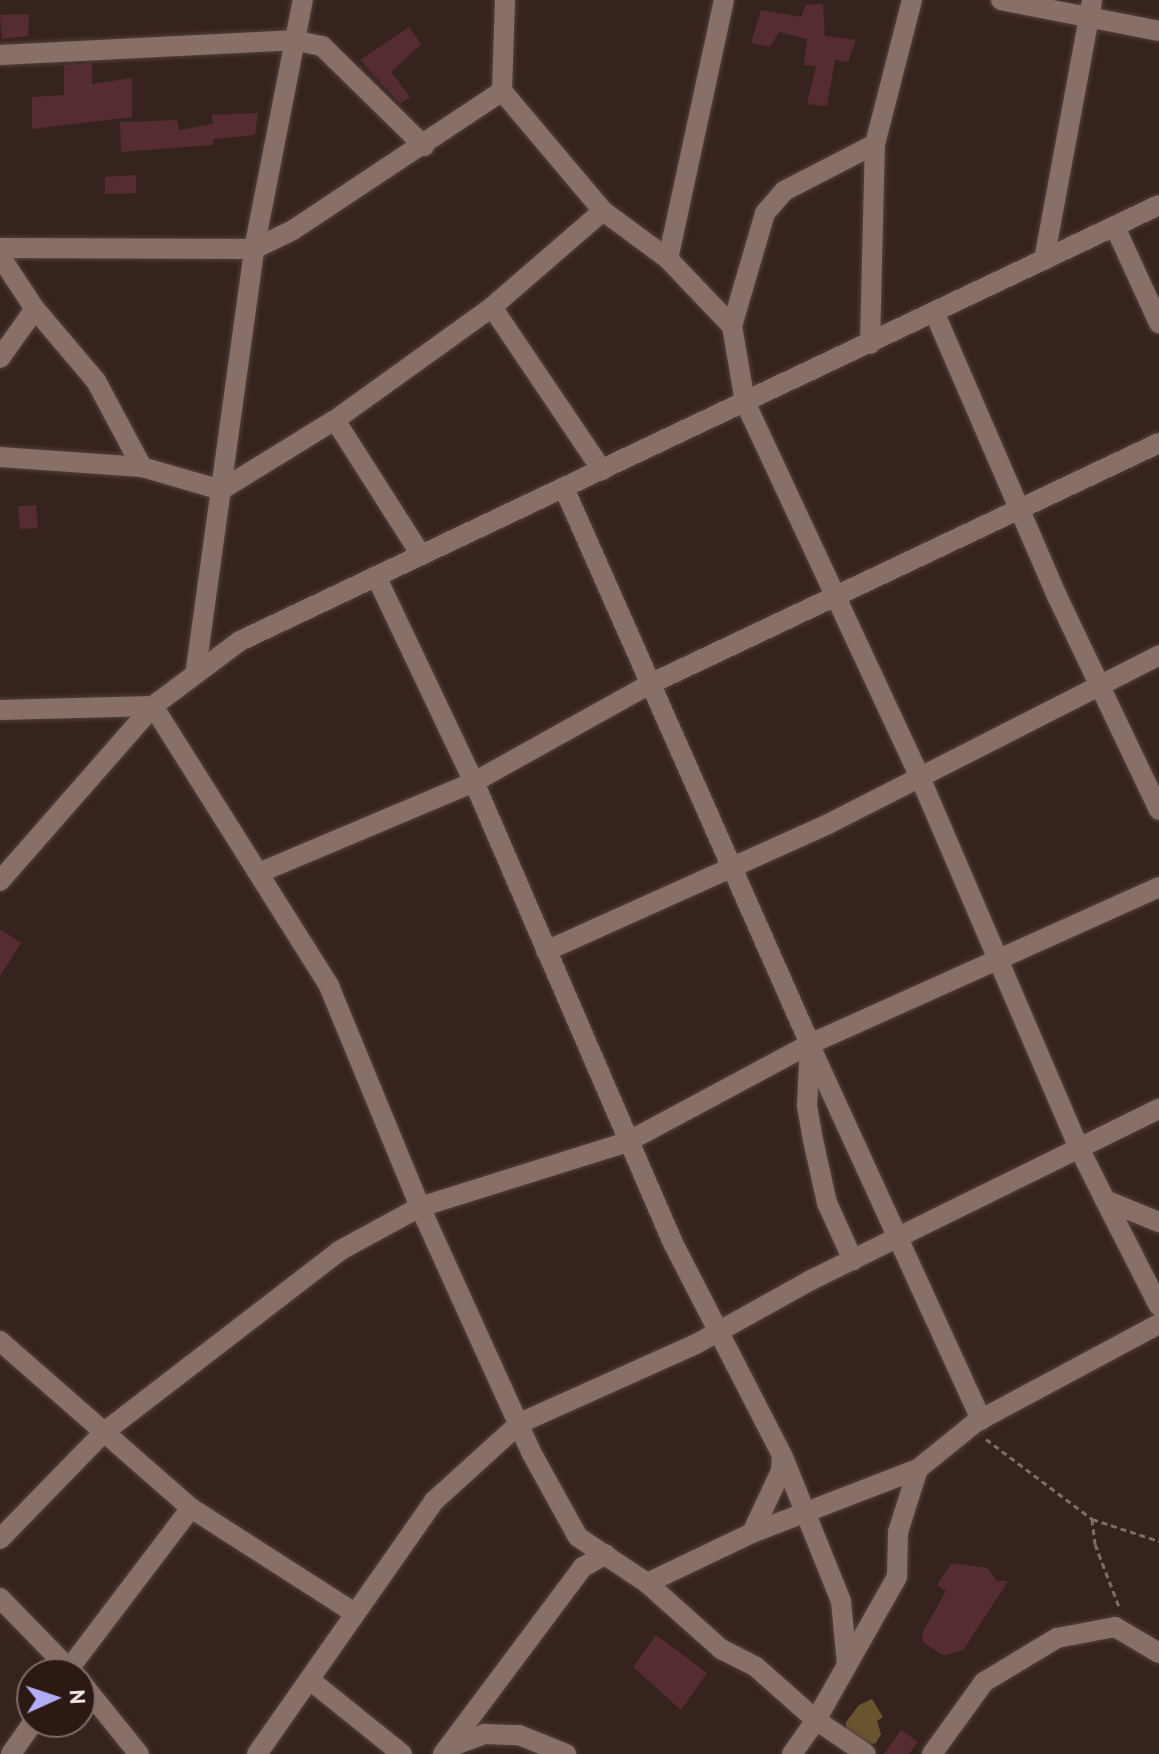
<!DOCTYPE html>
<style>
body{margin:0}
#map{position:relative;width:1159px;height:1754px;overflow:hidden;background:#37231e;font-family:"PT Sans",sans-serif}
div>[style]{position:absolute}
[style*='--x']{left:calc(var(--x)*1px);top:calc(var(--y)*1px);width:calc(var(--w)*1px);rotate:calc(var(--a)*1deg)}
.forest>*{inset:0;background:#6a5430}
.building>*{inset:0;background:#552d31}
.path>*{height:3px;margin-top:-1.5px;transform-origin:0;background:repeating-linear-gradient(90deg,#7e6c67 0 6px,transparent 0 10px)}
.roads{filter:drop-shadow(0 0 2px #52413c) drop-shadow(0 0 2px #52413c)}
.street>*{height:20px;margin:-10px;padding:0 10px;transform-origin:10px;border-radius:10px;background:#886f68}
span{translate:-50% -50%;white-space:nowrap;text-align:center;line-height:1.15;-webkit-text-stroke:6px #2d1914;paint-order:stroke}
.north{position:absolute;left:16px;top:1658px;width:80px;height:80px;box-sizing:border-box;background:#2d1914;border:2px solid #7e6c68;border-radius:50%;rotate:87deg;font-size:22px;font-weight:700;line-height:32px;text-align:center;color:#f7e9e5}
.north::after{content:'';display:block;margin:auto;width:28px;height:36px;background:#b2adf9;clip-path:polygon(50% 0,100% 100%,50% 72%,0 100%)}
</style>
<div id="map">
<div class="forest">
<div style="clip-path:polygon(872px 1699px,883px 1717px,877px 1721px,881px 1734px,876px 1743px,866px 1746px,846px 1729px,846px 1722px,859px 1705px)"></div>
</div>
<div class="building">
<div style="clip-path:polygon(823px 4px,825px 36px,856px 40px,848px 62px,835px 60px,827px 106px,807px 104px,816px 66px,804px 65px,807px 39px,779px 32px,770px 47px,751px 43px,761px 10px,801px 17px,806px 5px)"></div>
<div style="clip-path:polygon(29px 14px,28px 36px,2px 39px,0 15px)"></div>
<div style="clip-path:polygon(409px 27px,421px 44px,391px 72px,410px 97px,400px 104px,360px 60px)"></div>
<div style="clip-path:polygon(92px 63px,92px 84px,132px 78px,132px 117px,32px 129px,32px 97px,64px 95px,64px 65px)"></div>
<div style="clip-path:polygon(258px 113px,255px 135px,213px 139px,213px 145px,121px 152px,120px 122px,177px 120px,179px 130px,213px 124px,212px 115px)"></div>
<div style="clip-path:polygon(136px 175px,136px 193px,105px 194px,105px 177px)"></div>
<div style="clip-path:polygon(36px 505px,38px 528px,20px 529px,18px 506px)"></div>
<div style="clip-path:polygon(0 929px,21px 943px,0 976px)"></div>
<div style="clip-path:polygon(952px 1563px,987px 1568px,997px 1581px,1008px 1581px,964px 1649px,944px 1656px,923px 1642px,922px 1633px,946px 1591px,937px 1585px)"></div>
<div style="clip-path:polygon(656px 1635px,707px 1673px,681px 1710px,633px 1667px)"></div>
<div style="clip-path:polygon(901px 1730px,918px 1742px,909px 1754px,884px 1754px)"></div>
</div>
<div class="path">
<div style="--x:986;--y:1439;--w:133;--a:37"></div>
<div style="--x:1092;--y:1519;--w:71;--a:18.2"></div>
<div style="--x:1092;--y:1519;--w:25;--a:83"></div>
<div style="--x:1095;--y:1544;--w:70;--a:69"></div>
</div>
<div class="roads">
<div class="street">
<div style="--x:505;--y:0;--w:91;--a:91.9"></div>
<div style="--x:502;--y:91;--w:157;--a:49.9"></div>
<div style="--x:603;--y:211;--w:81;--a:36.4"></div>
<div style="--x:668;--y:259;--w:93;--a:46.3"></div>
<div style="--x:732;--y:326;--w:77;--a:80.3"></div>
<div style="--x:745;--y:402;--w:412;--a:65"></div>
<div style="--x:919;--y:775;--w:408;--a:66.8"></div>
<div style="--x:1080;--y:1150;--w:56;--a:63.4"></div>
<div style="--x:1105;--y:1200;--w:58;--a:22.2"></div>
<div style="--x:1001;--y:0;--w:161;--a:11.1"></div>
<div style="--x:0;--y:55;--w:293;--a:-2.9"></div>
<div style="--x:293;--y:40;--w:30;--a:12"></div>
<div style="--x:322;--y:46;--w:143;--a:44.4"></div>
<div style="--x:1115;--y:227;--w:106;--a:65.4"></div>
<div style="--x:0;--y:248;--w:254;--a:0.2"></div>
<div style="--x:254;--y:249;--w:43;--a:-26"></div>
<div style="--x:293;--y:230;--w:251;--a:-33.6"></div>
<div style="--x:0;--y:256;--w:64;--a:56.6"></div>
<div style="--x:35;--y:309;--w:94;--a:49.7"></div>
<div style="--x:96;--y:381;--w:98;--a:61.9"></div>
<div style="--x:142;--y:467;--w:82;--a:16.2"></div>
<div style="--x:221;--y:490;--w:134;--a:-31.6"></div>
<div style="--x:335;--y:420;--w:193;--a:-35.7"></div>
<div style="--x:492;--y:307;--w:147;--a:-40.9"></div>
<div style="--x:668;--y:259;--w:265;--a:-77.8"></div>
<div style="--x:1044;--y:260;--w:264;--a:-79.5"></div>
<div style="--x:492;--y:307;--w:197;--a:56"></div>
<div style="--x:935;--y:314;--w:307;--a:66.6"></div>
<div style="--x:1057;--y:596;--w:237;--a:64.5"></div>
<div style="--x:732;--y:326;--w:118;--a:-73.7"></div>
<div style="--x:765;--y:213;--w:29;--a:-49"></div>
<div style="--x:784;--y:191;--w:102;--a:-27.3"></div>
<div style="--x:870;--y:344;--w:200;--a:-88.6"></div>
<div style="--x:875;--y:144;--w:149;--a:-75.6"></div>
<div style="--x:0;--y:358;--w:60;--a:-54.5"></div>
<div style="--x:335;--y:420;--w:160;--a:57.5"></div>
<div style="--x:0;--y:457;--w:142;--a:4"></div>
<div style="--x:564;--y:488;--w:608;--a:66.13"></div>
<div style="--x:810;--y:1044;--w:62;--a:92.8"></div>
<div style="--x:807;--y:1106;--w:35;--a:80"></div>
<div style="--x:813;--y:1140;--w:65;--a:77.5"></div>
<div style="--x:827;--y:1203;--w:63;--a:65.5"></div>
<div style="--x:376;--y:576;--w:228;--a:64.6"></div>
<div style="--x:474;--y:782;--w:502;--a:66.65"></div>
<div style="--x:673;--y:1243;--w:238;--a:62.8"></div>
<div style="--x:782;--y:1455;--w:16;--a:94"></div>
<div style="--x:781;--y:1471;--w:68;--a:115.1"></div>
<div style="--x:752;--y:1533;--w:116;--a:154.5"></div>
<div style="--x:196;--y:669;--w:424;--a:-82.1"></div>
<div style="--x:254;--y:249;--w:254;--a:-78.9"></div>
<div style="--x:0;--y:710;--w:153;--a:-1.5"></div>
<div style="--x:153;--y:706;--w:331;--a:57.8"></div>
<div style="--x:329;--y:986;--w:239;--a:67.6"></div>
<div style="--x:420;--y:1207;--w:269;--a:65.6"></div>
<div style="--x:531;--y:1452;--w:97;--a:61.1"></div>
<div style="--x:578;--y:1537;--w:83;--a:33.7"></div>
<div style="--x:647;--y:1583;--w:99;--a:41.7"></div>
<div style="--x:721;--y:1649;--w:39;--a:27"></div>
<div style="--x:756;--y:1667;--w:80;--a:41.5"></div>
<div style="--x:816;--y:1720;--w:164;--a:-60.5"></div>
<div style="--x:897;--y:1577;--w:45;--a:-88.7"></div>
<div style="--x:898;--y:1532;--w:66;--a:-72.4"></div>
<div style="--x:918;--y:1469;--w:75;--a:-39"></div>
<div style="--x:976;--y:1422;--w:208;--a:-28.2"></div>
<div style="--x:261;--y:872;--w:231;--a:-22.9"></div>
<div style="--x:474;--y:782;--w:201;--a:-29.1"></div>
<div style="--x:650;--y:684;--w:563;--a:-25.34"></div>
<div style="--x:0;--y:881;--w:232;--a:-48.8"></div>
<div style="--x:153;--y:706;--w:109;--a:-36.8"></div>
<div style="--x:240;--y:641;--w:1017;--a:-25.38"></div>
<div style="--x:546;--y:951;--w:309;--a:-24.2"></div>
<div style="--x:828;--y:824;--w:372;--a:-27"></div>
<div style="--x:811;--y:1048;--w:409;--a:65.4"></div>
<div style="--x:1105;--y:1200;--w:119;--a:63"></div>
<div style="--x:0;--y:1341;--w:254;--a:41.2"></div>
<div style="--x:191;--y:1508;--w:193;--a:32.7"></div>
<div style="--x:783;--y:1457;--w:155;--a:68.1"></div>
<div style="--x:841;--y:1601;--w:64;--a:84.6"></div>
<div style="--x:752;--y:1533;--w:178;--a:-21.1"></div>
<div style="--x:0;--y:1539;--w:148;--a:-45.8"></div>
<div style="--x:103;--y:1433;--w:298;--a:-37.6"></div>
<div style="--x:339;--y:1251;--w:92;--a:-28.5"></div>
<div style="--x:420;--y:1207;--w:217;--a:-17.4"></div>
<div style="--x:627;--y:1142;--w:208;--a:-28.2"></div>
<div style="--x:810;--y:1044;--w:383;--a:-24.2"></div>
<div style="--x:0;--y:1598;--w:106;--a:45.8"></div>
<div style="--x:65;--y:1674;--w:208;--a:-52.8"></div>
<div style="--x:310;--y:1680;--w:118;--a:38.8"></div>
<div style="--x:80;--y:1681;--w:94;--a:51.1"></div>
<div style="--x:449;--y:1747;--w:37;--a:-20"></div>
<div style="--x:484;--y:1734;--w:35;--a:2"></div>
<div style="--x:519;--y:1735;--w:51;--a:22"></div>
<div style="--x:11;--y:1754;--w:39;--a:-55"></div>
<div style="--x:257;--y:1754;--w:309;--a:-55"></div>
<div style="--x:434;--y:1501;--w:116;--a:-42.2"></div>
<div style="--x:520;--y:1423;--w:193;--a:-24.2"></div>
<div style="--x:696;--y:1344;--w:132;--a:-29.1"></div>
<div style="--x:811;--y:1280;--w:388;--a:-26.2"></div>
<div style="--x:443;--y:1754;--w:234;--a:-53.2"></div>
<div style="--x:583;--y:1567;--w:26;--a:-29"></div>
<div style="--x:792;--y:1754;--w:42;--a:-54.8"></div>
<div style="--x:816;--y:1720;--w:60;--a:34.2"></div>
<div style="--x:932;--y:1754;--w:89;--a:-54.2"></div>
<div style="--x:984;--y:1682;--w:85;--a:-31.1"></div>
<div style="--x:1057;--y:1638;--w:59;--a:-10.7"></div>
<div style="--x:1115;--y:1627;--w:51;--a:30.6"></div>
</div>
</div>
<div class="north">N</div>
</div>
